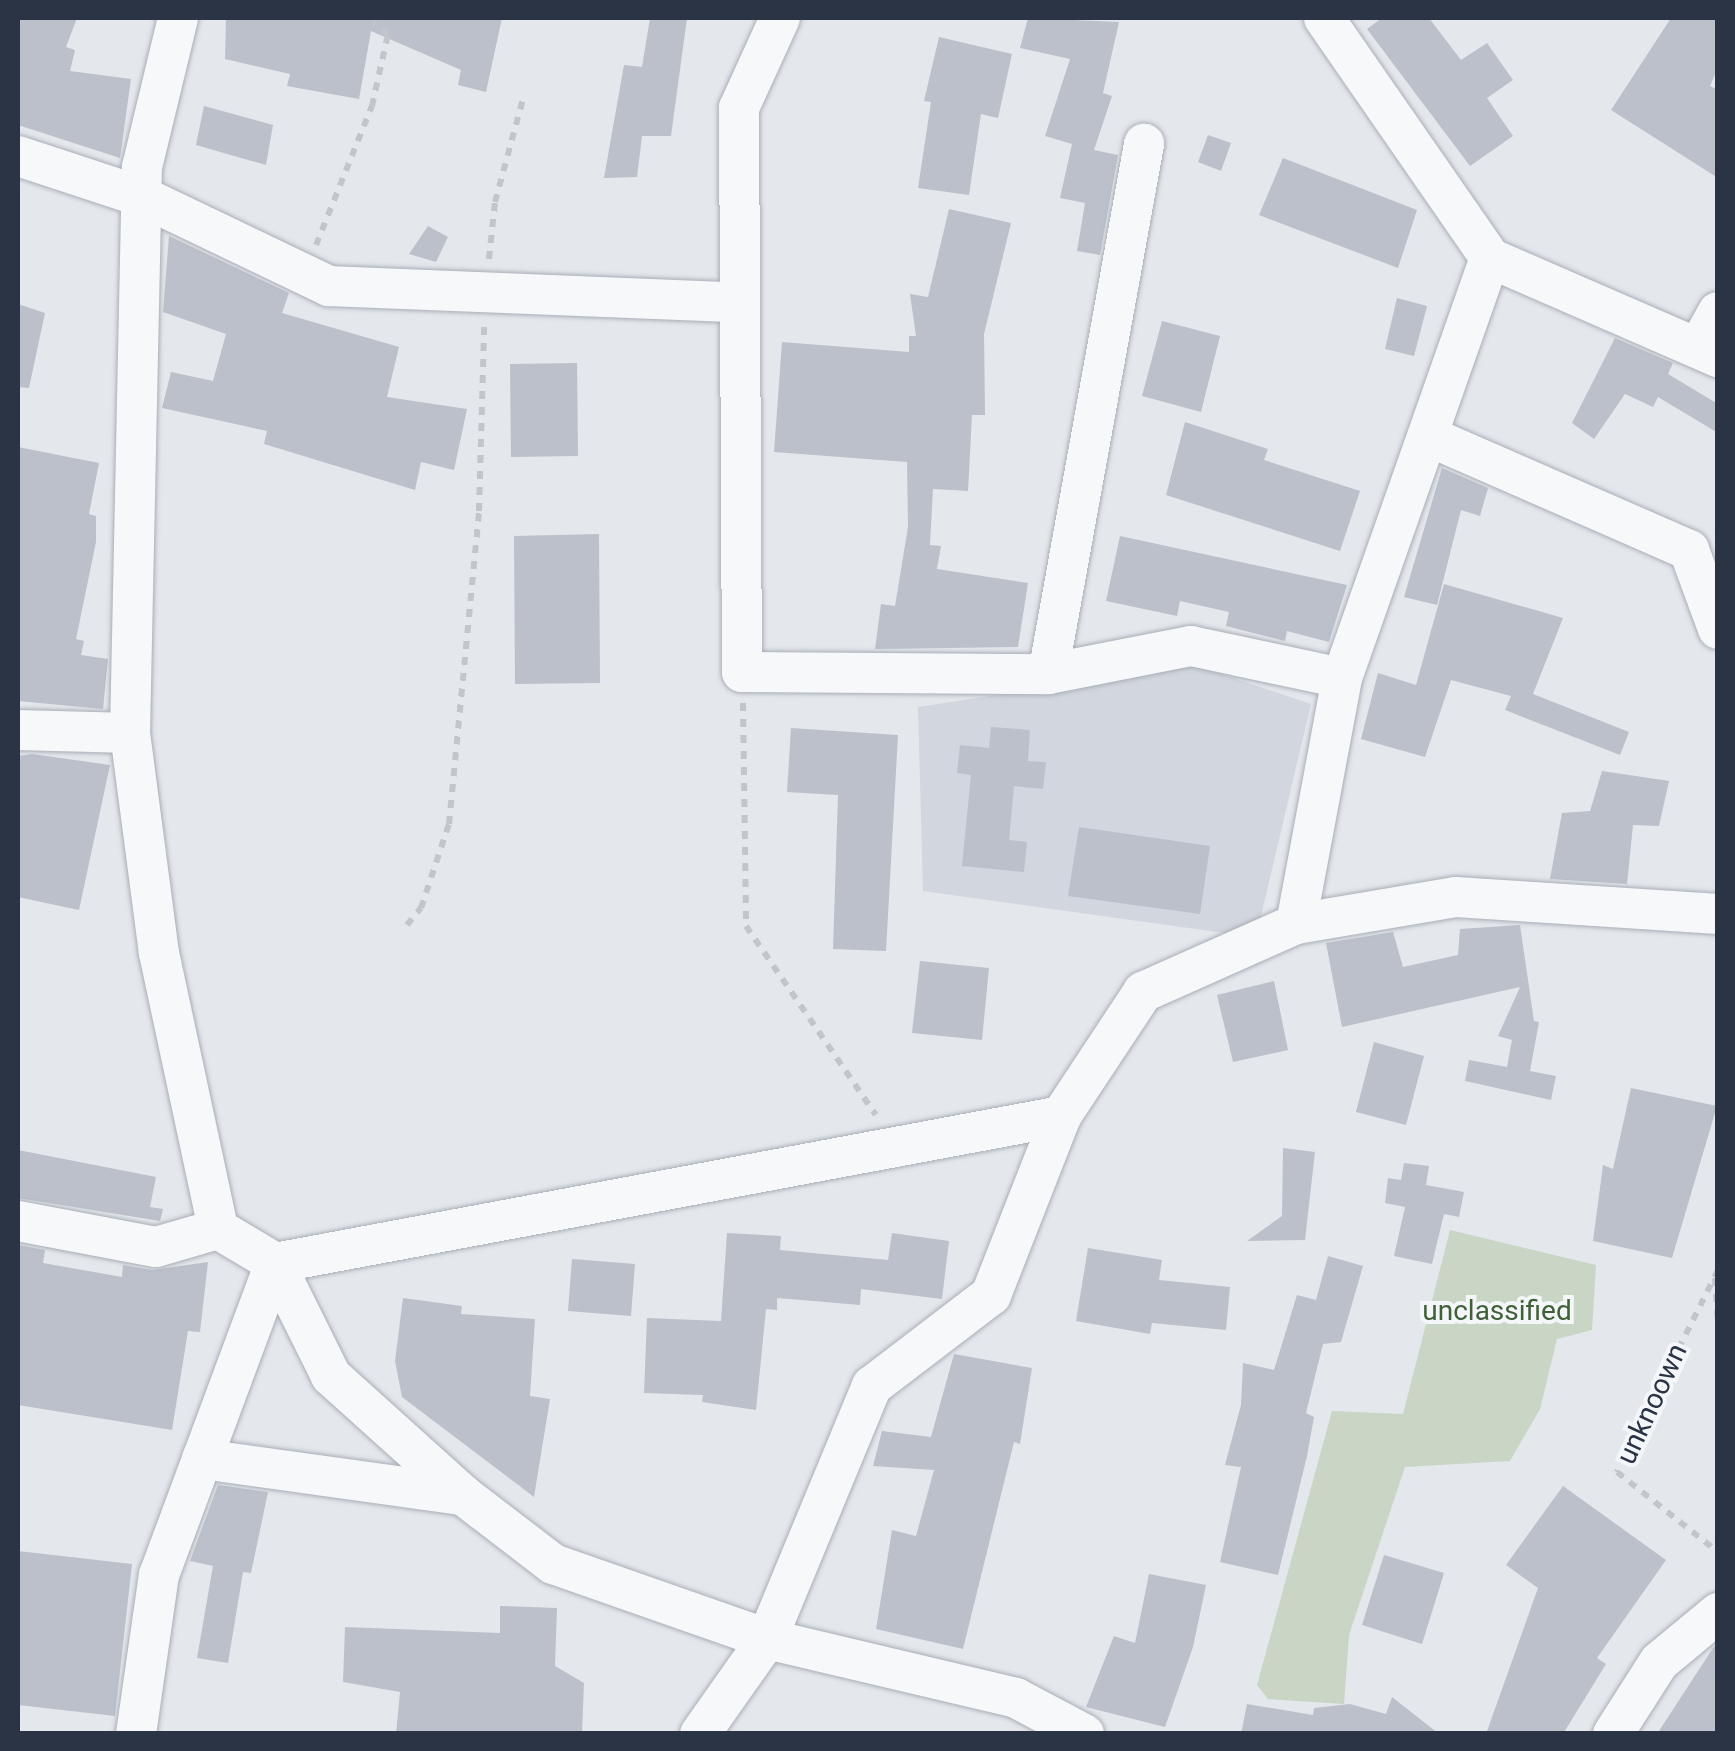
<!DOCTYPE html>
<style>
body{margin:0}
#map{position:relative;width:1735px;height:1751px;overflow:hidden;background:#e4e7ec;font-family:Roboto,sans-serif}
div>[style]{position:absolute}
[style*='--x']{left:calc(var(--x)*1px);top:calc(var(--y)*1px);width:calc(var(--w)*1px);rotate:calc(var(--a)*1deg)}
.built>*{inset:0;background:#d2d6de}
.green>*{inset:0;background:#c9d6c5}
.building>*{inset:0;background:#bbc0ca}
.path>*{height:6px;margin-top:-3px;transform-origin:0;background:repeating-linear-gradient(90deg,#c2c5cb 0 8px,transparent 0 16px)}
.roads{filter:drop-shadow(0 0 2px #a9aeb7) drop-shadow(0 0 2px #a9aeb7)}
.minor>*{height:40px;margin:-20px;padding:0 20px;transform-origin:20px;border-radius:20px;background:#f7f8fa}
span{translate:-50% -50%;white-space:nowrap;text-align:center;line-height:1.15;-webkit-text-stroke:8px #f4f6f9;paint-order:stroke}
.park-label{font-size:28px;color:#3f6138}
.street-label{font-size:28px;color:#2b3445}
.frame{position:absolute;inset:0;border:20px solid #2b3445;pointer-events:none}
</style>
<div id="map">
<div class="built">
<div style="clip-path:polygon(1195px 665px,1311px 704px,1260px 920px,1239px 935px,923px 891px,918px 707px)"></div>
</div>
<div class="green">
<div style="clip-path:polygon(1450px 1230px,1596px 1265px,1592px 1330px,1557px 1339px,1540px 1409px,1510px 1461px,1405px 1467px,1349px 1635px,1344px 1704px,1268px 1699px,1257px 1685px,1332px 1411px,1403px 1414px)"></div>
</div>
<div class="building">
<div style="clip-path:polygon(18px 18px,77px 18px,66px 47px,75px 50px,70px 71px,131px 79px,120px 158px,18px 125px)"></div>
<div style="clip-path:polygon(226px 18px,502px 18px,486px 92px,458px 85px,461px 70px,371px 31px,359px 99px,287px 86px,290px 74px,225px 59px)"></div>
<div style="clip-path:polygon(650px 18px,687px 18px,671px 136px,642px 136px,637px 177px,604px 178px,624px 65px,642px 67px)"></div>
<div style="clip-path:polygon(1028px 18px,1119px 22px,1103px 93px,1112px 96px,1094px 150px,1118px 155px,1100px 255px,1077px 251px,1085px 203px,1060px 198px,1072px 144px,1045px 136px,1070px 59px,1020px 48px)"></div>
<div style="clip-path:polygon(1382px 18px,1429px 18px,1461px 60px,1487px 43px,1513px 80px,1487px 98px,1513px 136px,1470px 166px,1367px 29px)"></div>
<div style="clip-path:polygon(1671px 18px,1718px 18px,1718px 67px,1710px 86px,1718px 90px,1718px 178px,1611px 110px)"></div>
<div style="clip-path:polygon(939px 37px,1012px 54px,998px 118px,981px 114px,969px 195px,918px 188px,931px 102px,924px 101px)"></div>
<div style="clip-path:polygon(204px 106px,273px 125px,266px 165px,196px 145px)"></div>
<div style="clip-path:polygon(1208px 135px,1231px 143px,1221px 171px,1198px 162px)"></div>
<div style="clip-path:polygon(1283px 158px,1417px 210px,1398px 268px,1259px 215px)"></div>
<div style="clip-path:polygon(949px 209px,1011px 223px,984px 334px,985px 415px,972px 415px,968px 491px,933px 489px,930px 545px,941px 546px,937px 569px,1028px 583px,1018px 647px,875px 649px,881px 604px,895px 606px,908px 527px,907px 462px,774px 452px,782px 342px,909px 352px,909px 336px,916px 336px,910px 294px,928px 297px)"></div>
<div style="clip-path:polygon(428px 226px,448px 237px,436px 262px,409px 254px)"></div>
<div style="clip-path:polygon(169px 236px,289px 293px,282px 313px,399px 347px,387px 397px,467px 409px,454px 470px,421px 462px,415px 490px,264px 444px,267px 431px,162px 408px,171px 372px,213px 381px,226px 334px,163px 312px)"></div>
<div style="clip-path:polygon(1397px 298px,1427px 306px,1414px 356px,1385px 349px)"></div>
<div style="clip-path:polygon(18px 304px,45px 313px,29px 388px,18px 387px)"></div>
<div style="clip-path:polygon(1162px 321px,1220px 336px,1201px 412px,1142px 396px)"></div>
<div style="clip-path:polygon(1615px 338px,1673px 363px,1668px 374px,1718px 404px,1718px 433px,1658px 397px,1653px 407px,1625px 394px,1594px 439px,1572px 423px)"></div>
<div style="clip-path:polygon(577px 363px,578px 456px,511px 457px,510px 364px)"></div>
<div style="clip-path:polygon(1185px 422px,1268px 449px,1264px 460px,1360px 491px,1340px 551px,1166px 495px)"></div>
<div style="clip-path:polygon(18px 447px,99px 463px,89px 514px,96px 516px,96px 542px,76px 639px,84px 641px,81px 655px,108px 659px,103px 709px,18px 701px)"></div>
<div style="clip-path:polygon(1442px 468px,1488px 488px,1480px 516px,1461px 510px,1437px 605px,1404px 597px)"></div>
<div style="clip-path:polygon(599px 534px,600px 683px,515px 684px,514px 536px)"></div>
<div style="clip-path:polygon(1120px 536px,1347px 585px,1329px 642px,1287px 631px,1285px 641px,1226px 626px,1229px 612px,1180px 601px,1177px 616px,1106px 601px)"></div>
<div style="clip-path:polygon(1444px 584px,1563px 618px,1533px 694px,1629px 732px,1620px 755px,1505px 710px,1511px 696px,1451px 680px,1425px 757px,1361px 739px,1378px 673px,1416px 685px)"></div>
<div style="clip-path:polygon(991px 727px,1030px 730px,1028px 761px,1046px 762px,1043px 789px,1014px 786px,1009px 840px,1027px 842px,1024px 872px,962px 866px,971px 775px,957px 773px,960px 745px,989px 748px)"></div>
<div style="clip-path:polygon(791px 728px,898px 735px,886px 951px,833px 949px,838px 795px,787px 792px)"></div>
<div style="clip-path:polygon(32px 754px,110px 765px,79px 910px,18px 897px,18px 756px)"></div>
<div style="clip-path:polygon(1602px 771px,1669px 781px,1659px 826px,1633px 825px,1627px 884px,1550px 879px,1562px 813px,1590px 811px)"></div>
<div style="clip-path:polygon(1079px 827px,1210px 846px,1200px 914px,1068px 896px)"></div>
<div style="clip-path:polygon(1520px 925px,1534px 1021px,1539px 1022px,1530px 1071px,1556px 1076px,1551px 1100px,1465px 1081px,1469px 1060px,1507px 1067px,1512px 1040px,1498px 1036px,1520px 987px,1342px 1027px,1326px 943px,1393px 932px,1403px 967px,1458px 955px,1460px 929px)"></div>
<div style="clip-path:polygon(920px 961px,989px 968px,982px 1040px,912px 1033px)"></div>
<div style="clip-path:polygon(1274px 981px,1288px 1050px,1233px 1062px,1217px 995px)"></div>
<div style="clip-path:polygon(1374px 1042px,1424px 1056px,1406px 1125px,1356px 1112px)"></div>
<div style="clip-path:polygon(1631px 1088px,1717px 1106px,1672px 1258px,1593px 1241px,1603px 1165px,1613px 1169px)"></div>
<div style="clip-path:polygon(1283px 1148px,1315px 1152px,1305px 1240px,1247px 1241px,1282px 1216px)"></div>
<div style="clip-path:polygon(18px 1150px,156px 1177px,150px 1207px,163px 1209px,160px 1221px,18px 1198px)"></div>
<div style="clip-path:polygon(1404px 1163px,1429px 1166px,1426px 1185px,1464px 1192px,1459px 1217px,1444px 1214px,1432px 1264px,1394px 1256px,1405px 1207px,1385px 1203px,1388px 1178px,1401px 1180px)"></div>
<div style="clip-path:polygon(727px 1233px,781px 1236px,780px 1250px,888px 1260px,892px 1233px,949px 1241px,942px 1299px,861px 1289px,860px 1305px,777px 1298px,777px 1310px,766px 1309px,756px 1410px,702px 1402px,703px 1395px,644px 1393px,647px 1318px,721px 1321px)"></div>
<div style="clip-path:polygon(18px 1245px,45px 1250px,43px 1263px,122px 1277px,123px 1265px,152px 1270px,208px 1262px,200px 1332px,188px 1331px,172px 1430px,18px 1405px)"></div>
<div style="clip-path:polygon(1088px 1248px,1162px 1260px,1159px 1280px,1230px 1287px,1226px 1330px,1152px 1323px,1150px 1334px,1076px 1321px)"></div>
<div style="clip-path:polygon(1328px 1256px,1363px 1266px,1341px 1342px,1323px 1344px,1306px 1413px,1314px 1417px,1307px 1456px,1278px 1575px,1220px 1562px,1241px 1467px,1225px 1465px,1241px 1405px,1243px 1363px,1274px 1370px,1297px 1295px,1316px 1300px)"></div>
<div style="clip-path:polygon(572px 1259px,635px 1264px,631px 1316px,568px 1311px)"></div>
<div style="clip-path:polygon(403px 1298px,462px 1306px,461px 1314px,535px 1319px,530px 1396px,550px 1399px,534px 1497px,402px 1397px,395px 1361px)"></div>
<div style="clip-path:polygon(954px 1354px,1032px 1368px,1020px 1444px,1014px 1442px,963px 1649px,876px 1629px,892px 1530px,916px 1536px,934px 1470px,873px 1466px,882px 1431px,931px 1437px)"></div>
<div style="clip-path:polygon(218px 1485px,268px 1492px,251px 1573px,243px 1572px,228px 1663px,197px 1658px,213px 1566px,190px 1561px)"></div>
<div style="clip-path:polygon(1563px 1486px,1666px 1560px,1597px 1658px,1606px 1664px,1563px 1734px,1486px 1734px,1538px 1588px,1506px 1565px)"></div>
<div style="clip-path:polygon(18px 1551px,132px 1564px,115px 1716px,18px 1705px)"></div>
<div style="clip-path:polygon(1384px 1555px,1444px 1573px,1422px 1644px,1362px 1625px)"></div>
<div style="clip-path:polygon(1149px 1574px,1206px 1585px,1193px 1647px,1165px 1727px,1086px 1707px,1114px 1636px,1135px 1643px)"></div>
<div style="clip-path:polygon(500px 1606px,557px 1608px,555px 1666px,584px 1683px,582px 1734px,396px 1734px,400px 1692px,343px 1682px,345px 1627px,500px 1633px)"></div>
<div style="clip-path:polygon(1718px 1644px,1718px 1734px,1657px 1734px,1713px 1648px)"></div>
<div style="clip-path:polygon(1392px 1697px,1439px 1734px,1241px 1734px,1247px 1704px,1313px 1715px,1314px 1708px,1350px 1704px,1386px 1714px)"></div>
</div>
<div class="path">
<div style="--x:316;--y:245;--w:150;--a:-68.1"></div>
<div style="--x:372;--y:106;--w:74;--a:-77.5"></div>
<div style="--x:388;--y:34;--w:19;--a:-141"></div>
<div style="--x:489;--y:259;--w:57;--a:-84"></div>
<div style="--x:495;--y:202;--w:111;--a:-74.8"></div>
<div style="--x:743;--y:703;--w:223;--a:89.2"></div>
<div style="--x:746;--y:926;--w:229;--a:55.5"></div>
<div style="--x:407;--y:925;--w:22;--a:-51"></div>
<div style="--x:421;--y:908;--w:89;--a:-71.6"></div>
<div style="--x:449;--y:824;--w:314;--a:-84.5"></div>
<div style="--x:479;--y:511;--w:184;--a:-88.4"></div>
<div style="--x:1718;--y:1270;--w:226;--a:116.6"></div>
<div style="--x:1617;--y:1472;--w:129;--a:38.4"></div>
<div style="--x:1715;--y:1278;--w:47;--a:86.3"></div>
</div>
<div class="roads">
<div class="minor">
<div style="--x:780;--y:18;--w:99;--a:114.5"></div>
<div style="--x:739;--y:108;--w:564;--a:89.7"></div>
<div style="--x:742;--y:672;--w:306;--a:0.4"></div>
<div style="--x:1048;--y:674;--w:146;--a:-11.1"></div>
<div style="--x:1191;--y:646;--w:154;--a:12"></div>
<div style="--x:1324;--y:18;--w:292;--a:55.3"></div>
<div style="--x:1490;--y:258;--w:249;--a:23.5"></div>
<div style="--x:18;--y:156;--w:132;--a:18.2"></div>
<div style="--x:143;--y:197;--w:206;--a:25.6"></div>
<div style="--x:329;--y:286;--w:407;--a:2.3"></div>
<div style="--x:1699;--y:346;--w:39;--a:-61"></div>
<div style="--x:1428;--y:436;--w:285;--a:23.6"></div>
<div style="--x:1689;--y:550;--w:84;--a:69.8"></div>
<div style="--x:1048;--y:674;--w:539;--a:-79.73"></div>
<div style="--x:18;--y:730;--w:112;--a:1.5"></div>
<div style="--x:130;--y:733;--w:566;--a:-88.79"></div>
<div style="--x:142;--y:167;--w:153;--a:-76.4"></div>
<div style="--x:130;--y:733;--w:222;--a:82.5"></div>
<div style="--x:159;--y:953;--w:282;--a:77.9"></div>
<div style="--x:218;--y:1229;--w:66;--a:30.8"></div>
<div style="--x:275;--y:1263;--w:126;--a:63.6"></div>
<div style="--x:331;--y:1376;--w:178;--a:42"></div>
<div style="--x:463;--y:1495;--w:113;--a:37.5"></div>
<div style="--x:553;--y:1564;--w:227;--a:19.3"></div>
<div style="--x:767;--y:1639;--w:256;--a:13.3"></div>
<div style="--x:1016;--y:1698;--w:77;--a:27.9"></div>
<div style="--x:1296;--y:924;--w:162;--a:-9.6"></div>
<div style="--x:1456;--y:897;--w:263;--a:3.7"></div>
<div style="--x:18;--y:1221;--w:140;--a:10.7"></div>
<div style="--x:156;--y:1247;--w:65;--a:-16.2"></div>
<div style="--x:202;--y:1459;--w:263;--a:7.9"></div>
<div style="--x:136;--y:1734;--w:161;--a:-81.8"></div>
<div style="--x:159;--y:1575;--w:333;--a:-69.6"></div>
<div style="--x:275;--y:1263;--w:800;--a:-10.59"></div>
<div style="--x:700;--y:1734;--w:116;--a:-54.8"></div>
<div style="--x:767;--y:1639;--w:274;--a:-67.5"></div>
<div style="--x:872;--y:1386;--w:150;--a:-37.4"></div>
<div style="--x:991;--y:1295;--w:192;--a:-68.6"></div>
<div style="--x:1061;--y:1116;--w:149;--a:-56.5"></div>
<div style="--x:1143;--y:992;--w:167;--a:-24"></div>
<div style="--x:1296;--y:924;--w:250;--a:-79.4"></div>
<div style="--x:1342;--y:678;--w:445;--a:-70.6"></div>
<div style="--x:1613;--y:1734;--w:85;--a:-57.4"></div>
<div style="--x:1659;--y:1662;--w:77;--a:-39.7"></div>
</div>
</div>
<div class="park-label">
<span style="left:1497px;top:1311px">unclassified</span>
</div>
<div class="street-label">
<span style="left:1652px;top:1404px;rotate:-65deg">unknoown</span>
</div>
<div class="frame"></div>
</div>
